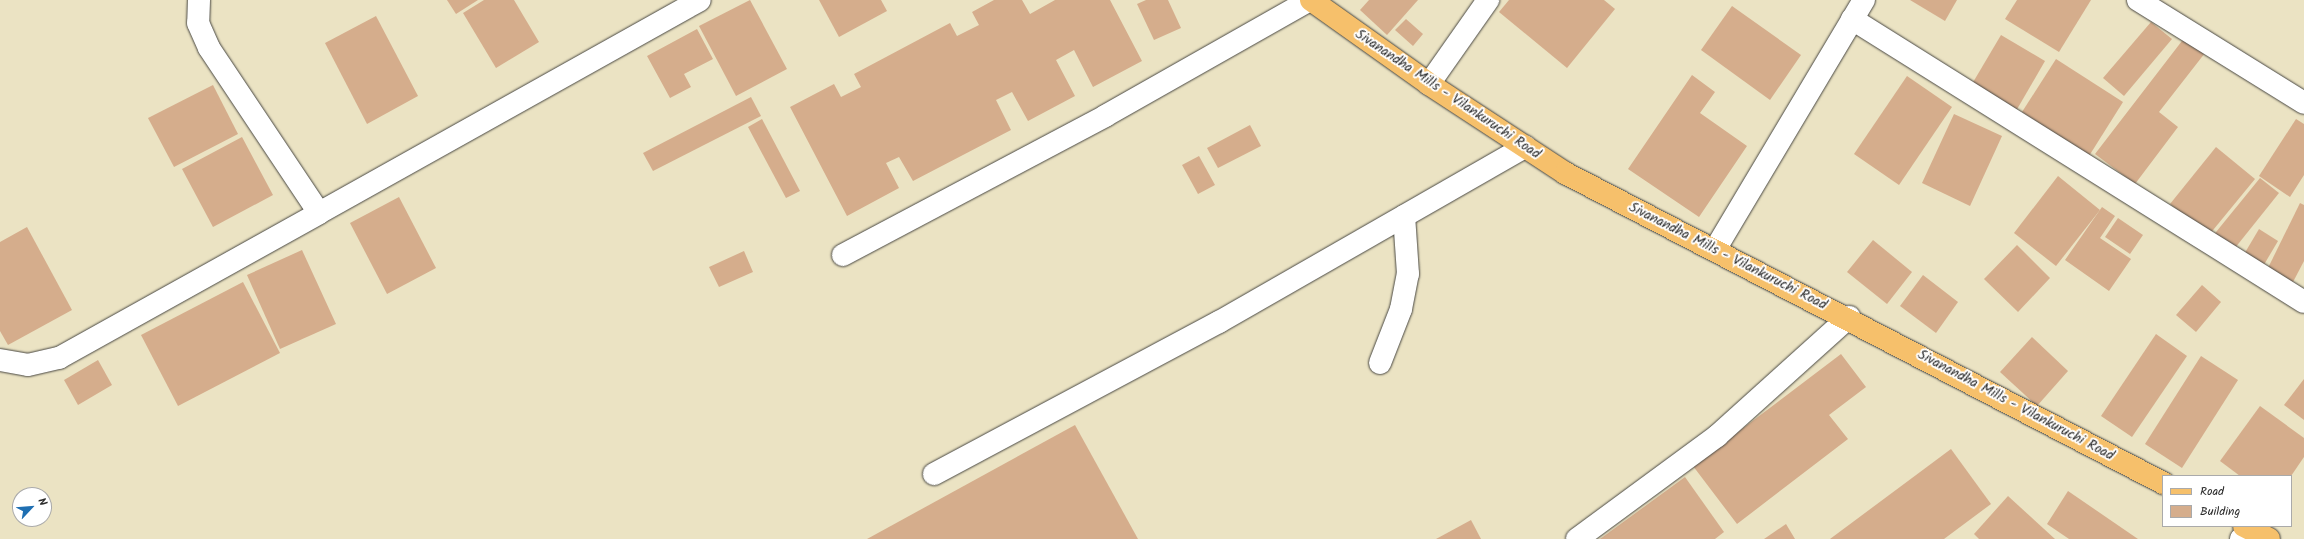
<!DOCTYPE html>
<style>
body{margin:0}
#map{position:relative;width:2304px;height:539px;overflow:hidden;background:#ebe3c3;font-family:Kalam,sans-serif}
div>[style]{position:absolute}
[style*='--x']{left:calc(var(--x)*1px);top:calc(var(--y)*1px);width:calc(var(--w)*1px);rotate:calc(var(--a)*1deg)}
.building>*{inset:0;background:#d5ad8c}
.roads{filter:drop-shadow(0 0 1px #484742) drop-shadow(0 0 1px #484742)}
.minor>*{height:22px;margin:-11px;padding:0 11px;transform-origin:11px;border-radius:11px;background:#fff}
.major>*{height:22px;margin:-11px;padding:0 11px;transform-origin:11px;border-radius:11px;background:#f6c06b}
span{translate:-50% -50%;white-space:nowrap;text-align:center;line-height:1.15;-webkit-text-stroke:4px #fff;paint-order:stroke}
.street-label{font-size:14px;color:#2b2b2b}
.legend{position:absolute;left:2162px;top:475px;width:130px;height:52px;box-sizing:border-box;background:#fff;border:1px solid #aaa;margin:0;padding:5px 7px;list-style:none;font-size:12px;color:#2b2b2b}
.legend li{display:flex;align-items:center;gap:8px;height:20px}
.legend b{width:20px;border:1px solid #aaa}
.north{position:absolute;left:12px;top:487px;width:40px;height:40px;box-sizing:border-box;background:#fff;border:1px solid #aaa;border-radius:50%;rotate:64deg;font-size:11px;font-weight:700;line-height:16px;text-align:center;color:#2b2b2b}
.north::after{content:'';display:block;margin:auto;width:14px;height:18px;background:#1f6fb2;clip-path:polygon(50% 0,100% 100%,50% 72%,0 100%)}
</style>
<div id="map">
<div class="building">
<div style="clip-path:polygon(447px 0,478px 0,456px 14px)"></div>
<div style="clip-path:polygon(484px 0,514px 0,539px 42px,496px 68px,463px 13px)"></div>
<div style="clip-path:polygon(750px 0,787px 69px,736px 96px,699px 26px)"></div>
<div style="clip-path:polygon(819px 0,881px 0,887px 11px,839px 37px)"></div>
<div style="clip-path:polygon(994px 0,1022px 0,1030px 14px,1055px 0,1110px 0,1142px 61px,1093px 87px,1074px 50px,1056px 60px,1075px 96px,1028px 121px,1012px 92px,996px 100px,1011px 130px,913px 181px,899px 157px,886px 163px,899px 188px,847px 216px,790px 107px,834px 84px,841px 97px,861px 87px,854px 74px,950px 23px,957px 36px,979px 25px,972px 12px)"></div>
<div style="clip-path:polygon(1146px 0,1168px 0,1181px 28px,1154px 40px,1137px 4px)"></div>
<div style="clip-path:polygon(1369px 0,1418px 0,1387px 35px,1360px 10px)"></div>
<div style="clip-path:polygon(1509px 0,1604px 0,1615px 9px,1567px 68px,1499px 12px)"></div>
<div style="clip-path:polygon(1910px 0,1957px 0,1945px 21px)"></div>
<div style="clip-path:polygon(2017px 0,2091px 0,2059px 52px,2005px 19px)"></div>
<div style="clip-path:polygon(1732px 6px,1801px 55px,1770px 100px,1701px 50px)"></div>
<div style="clip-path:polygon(376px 16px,418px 96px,367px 124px,325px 43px)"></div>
<div style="clip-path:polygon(1406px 19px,1423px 34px,1413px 46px,1395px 30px)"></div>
<div style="clip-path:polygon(2151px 22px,2172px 39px,2124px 96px,2103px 78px)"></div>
<div style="clip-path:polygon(697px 29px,713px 59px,684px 74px,691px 87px,670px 98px,647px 56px)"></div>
<div style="clip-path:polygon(2001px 35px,2045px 61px,2016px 111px,1972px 84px)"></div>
<div style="clip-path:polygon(2185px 37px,2205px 53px,2159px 112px,2178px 127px,2135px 184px,2095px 154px)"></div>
<div style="clip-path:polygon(2056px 59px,2123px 102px,2089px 156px,2022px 112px)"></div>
<div style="clip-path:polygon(1692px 75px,1715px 92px,1700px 113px,1747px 146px,1699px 217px,1628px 169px)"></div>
<div style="clip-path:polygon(1907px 76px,1952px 107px,1899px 185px,1854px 154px)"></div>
<div style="clip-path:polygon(213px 85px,238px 134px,174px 167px,148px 118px)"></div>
<div style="clip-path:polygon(751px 97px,761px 116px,653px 171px,643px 153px)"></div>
<div style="clip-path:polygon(1954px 114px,2002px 136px,1970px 206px,1922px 183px)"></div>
<div style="clip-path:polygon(762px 119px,800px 191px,786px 198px,748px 127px)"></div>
<div style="clip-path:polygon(2296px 119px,2304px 124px,2304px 175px,2290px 197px,2259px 176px)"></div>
<div style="clip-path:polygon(1250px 125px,1261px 146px,1218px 168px,1207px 148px)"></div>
<div style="clip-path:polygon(242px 137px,273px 195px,213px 227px,182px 169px)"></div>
<div style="clip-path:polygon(2216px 147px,2255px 179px,2209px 235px,2170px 204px)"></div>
<div style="clip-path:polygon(1199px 156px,1215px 185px,1198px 194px,1182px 165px)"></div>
<div style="clip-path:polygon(2058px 176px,2100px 210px,2056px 266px,2014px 233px)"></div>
<div style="clip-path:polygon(2260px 178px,2279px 193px,2231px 253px,2212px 237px)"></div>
<div style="clip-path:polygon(399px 197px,436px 268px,387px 294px,350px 223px)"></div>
<div style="clip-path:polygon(2300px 203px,2304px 205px,2304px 261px,2293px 282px,2267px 270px)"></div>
<div style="clip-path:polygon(2102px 207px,2115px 216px,2100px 238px,2131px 259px,2109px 291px,2065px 260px)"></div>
<div style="clip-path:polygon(2118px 218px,2143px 235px,2130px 254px,2105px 237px)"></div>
<div style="clip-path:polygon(27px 227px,72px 310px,8px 345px,0 331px,0 242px)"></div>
<div style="clip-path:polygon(2259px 229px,2278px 241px,2262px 268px,2243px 256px)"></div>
<div style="clip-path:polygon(1873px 240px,1912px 272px,1887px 304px,1847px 272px)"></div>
<div style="clip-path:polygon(2017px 245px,2050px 278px,2018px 312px,1984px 279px)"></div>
<div style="clip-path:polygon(302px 250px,336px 324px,280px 349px,247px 275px)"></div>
<div style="clip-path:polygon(744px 251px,753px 272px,719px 287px,709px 267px)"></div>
<div style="clip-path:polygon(1923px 275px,1958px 302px,1936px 333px,1900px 306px)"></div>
<div style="clip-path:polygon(243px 282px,280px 353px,178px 406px,141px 335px)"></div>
<div style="clip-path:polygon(2202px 285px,2221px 302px,2196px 332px,2176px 315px)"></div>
<div style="clip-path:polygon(2156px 334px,2187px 356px,2132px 437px,2101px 416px)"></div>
<div style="clip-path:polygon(2032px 337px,2068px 371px,2037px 406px,2000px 372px)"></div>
<div style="clip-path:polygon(1841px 354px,1866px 387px,1829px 415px,1848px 439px,1737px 524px,1693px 466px)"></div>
<div style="clip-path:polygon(2201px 356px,2238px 380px,2182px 468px,2145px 444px)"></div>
<div style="clip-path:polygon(98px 360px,112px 385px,78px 405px,64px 380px)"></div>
<div style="clip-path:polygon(2304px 379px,2304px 420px,2284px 405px)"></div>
<div style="clip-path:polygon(2260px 406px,2304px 438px,2304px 457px,2291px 476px,2240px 476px,2220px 461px)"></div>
<div style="clip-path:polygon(1075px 425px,1138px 539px,867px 539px)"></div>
<div style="clip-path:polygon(1951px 449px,1991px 504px,1944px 539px,1830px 539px)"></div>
<div style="clip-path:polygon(1685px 477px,1724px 532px,1715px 539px,1600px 539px)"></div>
<div style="clip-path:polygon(2068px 491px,2138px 539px,2069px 539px,2047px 524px)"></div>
<div style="clip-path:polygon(2008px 496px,2055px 539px,1979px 539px,1974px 534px)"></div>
<div style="clip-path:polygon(1471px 520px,1481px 539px,1436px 539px)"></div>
<div style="clip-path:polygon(1786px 524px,1795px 539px,1764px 539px)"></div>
</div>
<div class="roads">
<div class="minor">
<div style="--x:199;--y:0;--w:23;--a:92"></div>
<div style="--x:198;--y:23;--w:27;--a:66"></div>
<div style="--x:209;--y:48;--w:198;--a:56.3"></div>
<div style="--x:319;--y:213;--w:436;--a:-29.2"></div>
<div style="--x:2138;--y:0;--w:195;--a:31.8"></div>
<div style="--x:1852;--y:19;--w:533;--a:32.05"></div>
<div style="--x:1429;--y:84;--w:103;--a:-54.9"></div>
<div style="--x:1716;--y:248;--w:289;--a:-59.2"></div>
<div style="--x:843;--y:255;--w:297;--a:-27.9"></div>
<div style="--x:1105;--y:116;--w:236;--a:-29.5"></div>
<div style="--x:0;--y:360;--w:28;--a:10"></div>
<div style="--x:28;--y:365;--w:32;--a:-13"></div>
<div style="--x:59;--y:358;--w:298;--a:-29.1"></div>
<div style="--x:1380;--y:363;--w:58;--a:-68.7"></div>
<div style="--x:1401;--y:309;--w:36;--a:-79"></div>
<div style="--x:1408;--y:274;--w:58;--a:-93.9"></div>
<div style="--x:934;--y:474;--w:323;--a:-28.1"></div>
<div style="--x:1219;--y:322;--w:353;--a:-29.8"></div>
<div style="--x:1577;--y:539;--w:174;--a:-36.3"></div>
<div style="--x:1717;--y:436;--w:178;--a:-42"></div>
<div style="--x:2241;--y:539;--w:13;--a:-42"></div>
</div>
<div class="major">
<div style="--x:1311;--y:0;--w:145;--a:35.4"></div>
<div style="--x:1429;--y:84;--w:163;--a:33.2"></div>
<div style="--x:1565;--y:173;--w:674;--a:27.4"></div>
<div style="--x:2244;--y:526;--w:28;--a:27"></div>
</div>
</div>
<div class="street-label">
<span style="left:1448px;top:94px;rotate:34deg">Sivanandha Mills - Vilankuruchi Road</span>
<span style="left:1728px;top:256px;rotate:27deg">Sivanandha Mills - Vilankuruchi Road</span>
<span style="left:2016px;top:405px;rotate:28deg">Sivanandha Mills - Vilankuruchi Road</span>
</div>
<ul class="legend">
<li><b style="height:5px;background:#f6c06b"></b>Road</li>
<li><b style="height:11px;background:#d5ad8c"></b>Building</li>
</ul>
<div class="north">N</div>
</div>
